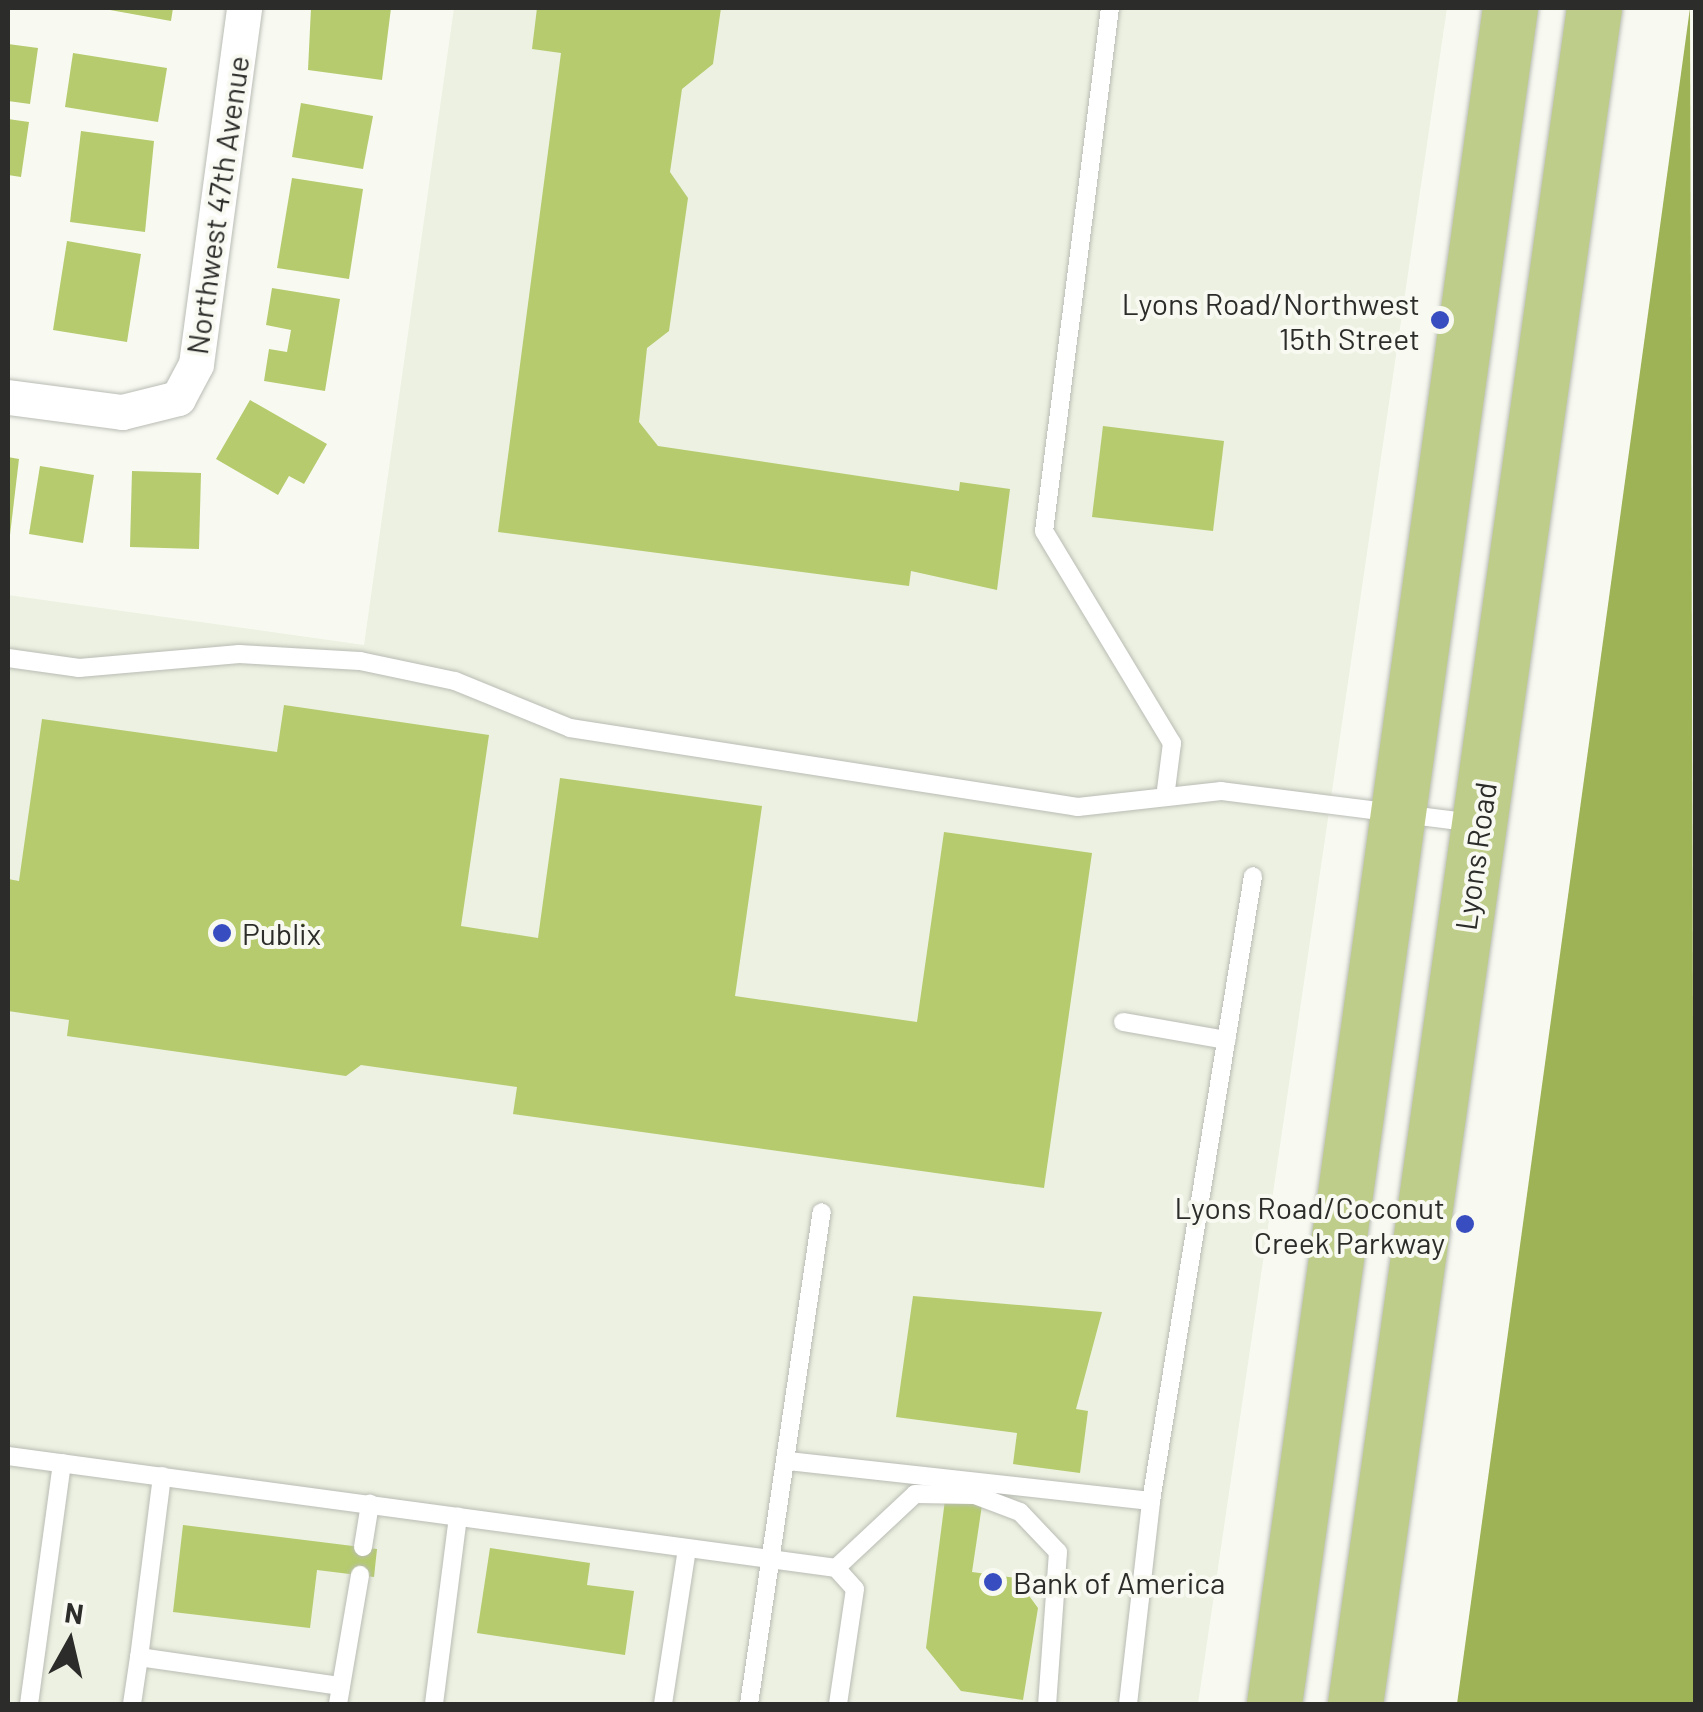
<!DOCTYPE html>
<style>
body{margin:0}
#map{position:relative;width:1703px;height:1712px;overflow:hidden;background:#f8faf2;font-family:Barlow,sans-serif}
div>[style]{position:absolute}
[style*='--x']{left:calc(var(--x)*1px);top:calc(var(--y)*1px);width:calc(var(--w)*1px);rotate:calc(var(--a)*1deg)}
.built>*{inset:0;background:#ecf1e1}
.water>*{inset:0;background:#9eb256}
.building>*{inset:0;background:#b5cb6e}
.roads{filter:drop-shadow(0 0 2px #b9bcb4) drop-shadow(0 0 2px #b9bcb4)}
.lane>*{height:18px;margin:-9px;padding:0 9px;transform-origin:9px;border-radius:9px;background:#fff}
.street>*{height:35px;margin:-17.5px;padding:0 17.5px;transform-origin:17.5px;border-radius:17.5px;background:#fff}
.primary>*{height:55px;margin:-27.5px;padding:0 27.5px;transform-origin:27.5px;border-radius:27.5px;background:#bfcd8b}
.dots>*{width:28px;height:28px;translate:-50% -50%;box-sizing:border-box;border:5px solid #f8faf2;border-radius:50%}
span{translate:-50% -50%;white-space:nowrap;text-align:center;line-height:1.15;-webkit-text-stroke:8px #f8faf2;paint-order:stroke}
.street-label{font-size:30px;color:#2c2c2a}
.poi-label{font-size:30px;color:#2c2c2a}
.right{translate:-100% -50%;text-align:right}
.left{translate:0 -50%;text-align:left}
.frame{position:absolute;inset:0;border:10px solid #2c2c2a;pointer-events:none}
.north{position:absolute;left:20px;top:1592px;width:100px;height:100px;-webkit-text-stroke:8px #f8faf2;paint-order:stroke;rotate:8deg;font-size:28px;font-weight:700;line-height:40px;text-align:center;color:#2c2c2a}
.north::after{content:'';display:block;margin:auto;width:35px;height:45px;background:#2c2c2a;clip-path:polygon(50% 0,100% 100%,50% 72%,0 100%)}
</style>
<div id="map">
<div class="built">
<div style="clip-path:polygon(454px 8px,1447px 8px,1198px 1704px,8px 1704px,8px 595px,364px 645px)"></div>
</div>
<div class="water">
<div style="clip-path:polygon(1690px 8px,1695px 1704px,1457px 1704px)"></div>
</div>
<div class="building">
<div style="clip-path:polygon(99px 8px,173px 8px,171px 21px)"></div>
<div style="clip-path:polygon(311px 8px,391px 8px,382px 80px,308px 70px)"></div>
<div style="clip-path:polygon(537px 8px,721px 8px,713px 64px,682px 89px,670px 172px,688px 198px,669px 331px,647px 348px,639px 422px,658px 446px,959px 491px,960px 482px,1010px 489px,997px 590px,911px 571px,909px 586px,498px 532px,561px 53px,532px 49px)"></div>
<div style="clip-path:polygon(8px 44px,38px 48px,30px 104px,8px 101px)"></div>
<div style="clip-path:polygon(73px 53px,167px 68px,158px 122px,65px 107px)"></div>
<div style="clip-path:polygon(301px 103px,373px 116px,363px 169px,292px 157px)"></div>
<div style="clip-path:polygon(8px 119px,29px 122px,21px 177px,8px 175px)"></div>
<div style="clip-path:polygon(81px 131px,154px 141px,145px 232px,70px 222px)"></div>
<div style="clip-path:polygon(292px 178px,363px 189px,349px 279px,277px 268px)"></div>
<div style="clip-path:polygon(67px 241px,141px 254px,127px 342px,53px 330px)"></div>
<div style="clip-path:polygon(272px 288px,340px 299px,325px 391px,264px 381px,269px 349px,287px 352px,291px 330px,266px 325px)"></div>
<div style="clip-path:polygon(250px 400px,327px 444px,304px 484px,289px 476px,278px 495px,216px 459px)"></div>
<div style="clip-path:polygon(1103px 426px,1224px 441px,1213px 531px,1092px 517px)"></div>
<div style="clip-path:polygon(8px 457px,19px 459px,10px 535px,8px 535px)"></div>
<div style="clip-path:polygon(40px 466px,94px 475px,83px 543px,29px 534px)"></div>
<div style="clip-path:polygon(132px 471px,201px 473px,199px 549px,130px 547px)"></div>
<div style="clip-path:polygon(284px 705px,489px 735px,461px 926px,538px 938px,560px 778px,762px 806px,735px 996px,917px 1022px,944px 832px,1092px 853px,1044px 1188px,513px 1114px,517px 1087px,361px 1065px,346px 1076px,67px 1036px,69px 1020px,8px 1011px,8px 879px,19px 881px,42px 719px,277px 752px)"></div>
<div style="clip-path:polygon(913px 1296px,1102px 1312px,1076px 1409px,1088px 1411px,1080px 1473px,1013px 1464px,1017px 1433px,896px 1417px)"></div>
<div style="clip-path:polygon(945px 1500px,982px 1505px,972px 1572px,1016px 1578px,1038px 1608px,1023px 1700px,961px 1691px,926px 1648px)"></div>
<div style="clip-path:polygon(183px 1525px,377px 1549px,374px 1577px,317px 1570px,310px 1628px,173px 1612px)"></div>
<div style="clip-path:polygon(490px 1548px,590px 1563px,587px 1585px,634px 1591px,625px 1655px,477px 1633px)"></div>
</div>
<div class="roads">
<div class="lane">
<div style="--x:1110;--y:8;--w:527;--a:97.19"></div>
<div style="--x:1044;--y:531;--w:248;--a:58.9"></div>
<div style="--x:1172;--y:743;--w:47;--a:97.3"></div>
<div style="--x:8;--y:658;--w:72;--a:8"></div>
<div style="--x:79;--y:668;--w:161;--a:-5"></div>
<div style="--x:239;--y:654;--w:121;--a:3.3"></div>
<div style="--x:360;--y:661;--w:97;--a:11.9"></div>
<div style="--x:455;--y:681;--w:124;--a:22.2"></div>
<div style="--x:570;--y:728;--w:514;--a:8.84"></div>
<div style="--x:1078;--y:807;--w:144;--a:-6.4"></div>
<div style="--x:1221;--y:791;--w:255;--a:7.2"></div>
<div style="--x:1123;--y:1022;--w:105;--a:9.9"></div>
<div style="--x:8;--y:1456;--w:836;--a:7.7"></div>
<div style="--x:836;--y:1568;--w:28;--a:48"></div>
<div style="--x:855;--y:1589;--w:116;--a:98.4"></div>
<div style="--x:788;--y:1461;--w:365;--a:6.3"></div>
<div style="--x:1151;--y:1501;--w:633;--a:-80.73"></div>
<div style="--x:162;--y:1476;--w:182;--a:97.2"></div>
<div style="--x:139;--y:1657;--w:204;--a:8.2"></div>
<div style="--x:363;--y:1547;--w:44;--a:-80.8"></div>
<div style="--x:836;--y:1568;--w:108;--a:-43.1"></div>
<div style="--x:915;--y:1494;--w:60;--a:1"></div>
<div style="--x:975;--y:1495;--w:48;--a:20.7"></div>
<div style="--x:1020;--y:1512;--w:55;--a:46.5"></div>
<div style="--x:1058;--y:1552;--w:152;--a:94.1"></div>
<div style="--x:29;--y:1704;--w:243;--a:-82.2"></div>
<div style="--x:132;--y:1704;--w:48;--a:-81.5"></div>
<div style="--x:338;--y:1704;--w:131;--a:-80.3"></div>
<div style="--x:434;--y:1704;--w:189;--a:-82.7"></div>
<div style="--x:663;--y:1704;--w:157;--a:-81.2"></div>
<div style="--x:749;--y:1704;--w:497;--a:-81.6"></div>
<div style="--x:1128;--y:1704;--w:204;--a:-83.5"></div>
</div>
<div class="street">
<div style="--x:8;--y:397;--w:115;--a:7.5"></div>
<div style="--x:122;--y:412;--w:58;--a:-14"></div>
<div style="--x:178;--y:398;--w:38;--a:-62"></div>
<div style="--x:196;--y:364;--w:359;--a:-82.3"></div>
</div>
<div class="primary">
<div style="--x:1274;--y:1704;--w:1712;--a:-82.08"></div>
<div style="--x:1355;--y:1704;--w:1713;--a:-81.98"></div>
</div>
</div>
<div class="dots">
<div style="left:1440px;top:320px;background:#384ec0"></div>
<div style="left:222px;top:933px;background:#384ec0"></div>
<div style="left:1465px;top:1224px;background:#384ec0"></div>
<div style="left:993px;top:1582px;background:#384ec0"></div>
</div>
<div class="street-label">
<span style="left:217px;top:205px;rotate:-82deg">Northwest 47th Avenue</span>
<span style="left:1475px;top:856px;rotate:-82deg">Lyons Road</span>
</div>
<div class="poi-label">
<span class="right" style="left:1420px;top:320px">Lyons Road/Northwest<br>15th Street</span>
<span class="left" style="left:242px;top:933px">Publix</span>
<span class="right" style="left:1445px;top:1224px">Lyons Road/Coconut<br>Creek Parkway</span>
<span class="left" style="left:1013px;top:1582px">Bank of America</span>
</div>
<div class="frame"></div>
<div class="north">N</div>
</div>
